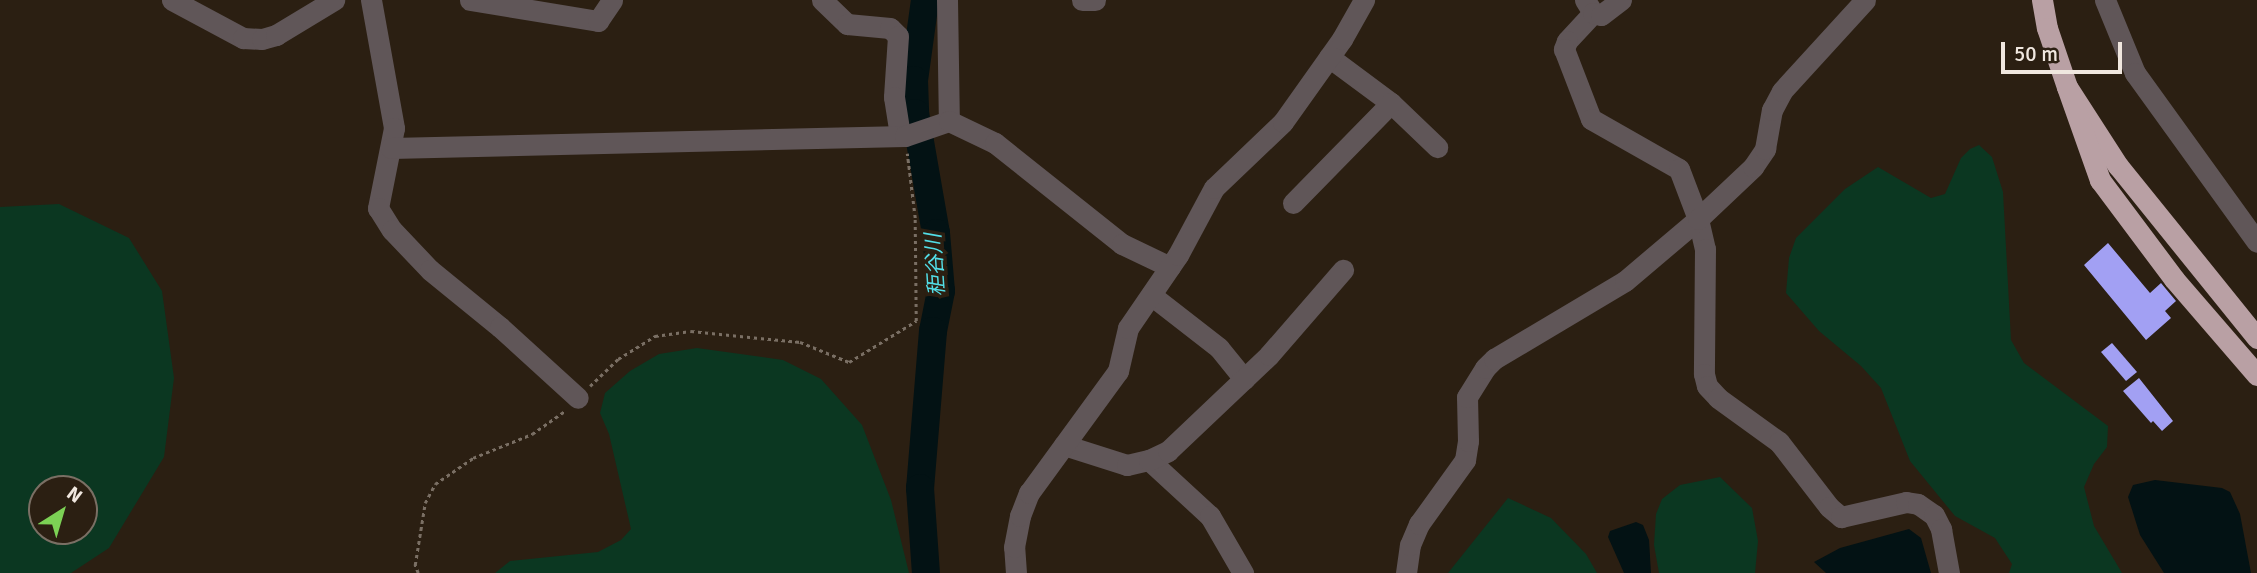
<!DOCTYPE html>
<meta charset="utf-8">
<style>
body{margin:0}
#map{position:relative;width:2257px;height:573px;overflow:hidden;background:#2b1f12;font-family:Signika,"Noto Sans JP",sans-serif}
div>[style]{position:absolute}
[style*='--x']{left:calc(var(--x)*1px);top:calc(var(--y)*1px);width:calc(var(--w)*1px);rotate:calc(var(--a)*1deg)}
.green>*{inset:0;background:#0b3721}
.water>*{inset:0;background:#031214}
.river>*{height:28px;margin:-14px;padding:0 14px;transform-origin:14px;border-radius:14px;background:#031214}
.building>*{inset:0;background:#a2a0f3}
.path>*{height:2.5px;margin-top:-1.25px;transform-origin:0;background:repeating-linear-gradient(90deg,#7a6f64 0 3.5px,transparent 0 7px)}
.minor>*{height:21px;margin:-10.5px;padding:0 10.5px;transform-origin:10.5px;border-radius:10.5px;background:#605658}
.highway>*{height:21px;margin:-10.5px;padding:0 10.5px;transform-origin:10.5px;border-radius:10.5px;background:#b9a0a4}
span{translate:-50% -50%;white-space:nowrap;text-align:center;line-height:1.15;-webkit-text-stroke:7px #2b1f12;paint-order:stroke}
.water-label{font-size:21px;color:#52dee7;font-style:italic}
.north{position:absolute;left:28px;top:475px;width:70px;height:70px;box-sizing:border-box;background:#2b1f12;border:2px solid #7a6f64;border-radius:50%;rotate:37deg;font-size:19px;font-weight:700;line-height:28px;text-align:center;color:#f0e7df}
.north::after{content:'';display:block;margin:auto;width:24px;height:32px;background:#7cd155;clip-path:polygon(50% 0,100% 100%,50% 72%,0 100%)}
.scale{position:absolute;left:2001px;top:42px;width:121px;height:32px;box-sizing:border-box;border:4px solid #f0e7df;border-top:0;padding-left:9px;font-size:21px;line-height:24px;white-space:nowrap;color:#f0e7df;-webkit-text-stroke:5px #2b1f12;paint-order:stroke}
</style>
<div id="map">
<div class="green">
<div style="clip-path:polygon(1979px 145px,1992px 157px,2003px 192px,2011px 340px,2024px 363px,2108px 426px,2107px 447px,2094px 464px,2084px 487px,2094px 526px,2122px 573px,2009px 573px,2012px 564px,1995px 538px,1955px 516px,1910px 461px,1881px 388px,1861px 366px,1819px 331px,1786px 293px,1789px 258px,1796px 238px,1845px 189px,1878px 167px,1931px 198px,1945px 194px,1961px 158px,1970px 149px)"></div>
<div style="clip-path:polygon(evenodd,59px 204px,129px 238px,162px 291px,174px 378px,164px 457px,109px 548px,71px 573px,0 573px,0 207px,59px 204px,42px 489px,84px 489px,84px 531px,42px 531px,42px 489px)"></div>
<div style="clip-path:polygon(697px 348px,783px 360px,821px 379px,862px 425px,891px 500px,909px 573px,495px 573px,510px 561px,598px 552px,621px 540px,631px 529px,609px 434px,600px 413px,605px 393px,630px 371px,659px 354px)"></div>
<div style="clip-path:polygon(1720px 477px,1752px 508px,1758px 541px,1755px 573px,1659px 573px,1654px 545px,1656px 514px,1662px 499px,1680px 485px)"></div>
<div style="clip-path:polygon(1508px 498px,1551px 518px,1586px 554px,1597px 573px,1448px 573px)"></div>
</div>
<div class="water">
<div style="clip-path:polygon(2155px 480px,2222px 488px,2230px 492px,2240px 514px,2251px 573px,2164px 573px,2140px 535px,2128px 497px,2133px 485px)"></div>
<div style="clip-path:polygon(1636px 522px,1643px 525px,1649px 540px,1651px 573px,1624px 573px,1608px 537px,1610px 531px)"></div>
<div style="clip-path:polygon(1909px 529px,1921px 538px,1931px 573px,1826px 573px,1814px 562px,1840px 548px)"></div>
</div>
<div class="river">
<div style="--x:925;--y:0;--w:81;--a:97.8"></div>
<div style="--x:914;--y:80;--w:33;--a:88"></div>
<div style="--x:915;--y:113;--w:122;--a:80.1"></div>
<div style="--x:936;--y:233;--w:58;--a:85.1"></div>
<div style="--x:941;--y:291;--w:41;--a:101.3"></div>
<div style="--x:933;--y:331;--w:158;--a:94.7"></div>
<div style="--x:920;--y:488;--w:85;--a:86"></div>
</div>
<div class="building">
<div style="clip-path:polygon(2108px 243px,2150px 293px,2161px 283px,2176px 301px,2165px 311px,2171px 318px,2146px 340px,2084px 265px)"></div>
<div style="clip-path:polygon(2112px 343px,2137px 372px,2126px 381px,2101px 352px)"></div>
<div style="clip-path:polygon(2139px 378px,2173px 421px,2162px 431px,2153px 421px,2151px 423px,2123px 391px)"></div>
</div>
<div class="path">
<div style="--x:590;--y:386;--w:39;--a:-44"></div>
<div style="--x:618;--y:359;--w:44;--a:-31.9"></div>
<div style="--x:655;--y:336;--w:36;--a:-8"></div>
<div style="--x:691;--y:331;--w:110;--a:5.8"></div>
<div style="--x:800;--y:342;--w:53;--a:22.2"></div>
<div style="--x:849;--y:362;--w:79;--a:-31.5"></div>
<div style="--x:916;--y:321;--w:103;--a:-90.6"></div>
<div style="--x:915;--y:218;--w:65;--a:-97"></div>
<div style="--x:418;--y:573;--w:9;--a:-111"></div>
<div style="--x:415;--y:565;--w:63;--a:-80.8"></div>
<div style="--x:425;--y:503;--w:21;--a:-62"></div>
<div style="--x:435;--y:484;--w:46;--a:-34.4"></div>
<div style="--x:473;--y:458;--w:64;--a:-22.1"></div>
<div style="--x:532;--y:434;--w:40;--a:-34.9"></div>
</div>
<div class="minor">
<div style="--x:172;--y:0;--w:81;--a:28.2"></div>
<div style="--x:243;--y:38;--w:19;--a:3"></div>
<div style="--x:262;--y:39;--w:15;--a:-16"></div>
<div style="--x:276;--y:35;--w:68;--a:-31.1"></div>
<div style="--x:371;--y:0;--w:130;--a:79.8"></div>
<div style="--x:394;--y:128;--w:82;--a:101.3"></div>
<div style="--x:378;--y:208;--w:26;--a:58"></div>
<div style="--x:392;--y:230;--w:55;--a:46.5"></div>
<div style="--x:430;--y:270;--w:90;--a:39.2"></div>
<div style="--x:500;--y:327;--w:105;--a:42.3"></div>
<div style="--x:470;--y:0;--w:130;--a:9.3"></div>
<div style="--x:598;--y:21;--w:25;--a:-56"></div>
<div style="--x:822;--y:0;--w:35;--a:44"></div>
<div style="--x:847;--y:24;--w:43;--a:5.3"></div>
<div style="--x:890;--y:28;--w:11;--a:45"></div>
<div style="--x:898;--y:36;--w:61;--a:93.8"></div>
<div style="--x:894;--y:97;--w:39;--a:81"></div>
<div style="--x:947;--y:0;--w:121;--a:89.1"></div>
<div style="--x:1082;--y:0;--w:13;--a:0"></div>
<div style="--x:1585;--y:0;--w:15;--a:58"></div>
<div style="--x:1593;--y:13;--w:38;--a:133"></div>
<div style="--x:1567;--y:41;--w:9;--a:111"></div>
<div style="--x:1564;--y:49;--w:75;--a:68.9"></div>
<div style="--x:1591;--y:119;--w:101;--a:29.6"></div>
<div style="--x:1679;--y:169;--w:53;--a:69.2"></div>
<div style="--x:1698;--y:219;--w:31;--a:77"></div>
<div style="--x:1705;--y:249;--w:125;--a:90.5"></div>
<div style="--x:1704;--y:374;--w:12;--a:76"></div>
<div style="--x:1707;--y:386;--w:16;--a:47"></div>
<div style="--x:1718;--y:398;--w:75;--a:35.8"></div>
<div style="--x:1779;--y:442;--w:82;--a:52.4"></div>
<div style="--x:1829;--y:507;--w:16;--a:40"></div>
<div style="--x:1841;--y:517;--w:67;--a:-13"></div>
<div style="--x:1906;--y:502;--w:12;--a:9"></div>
<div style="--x:1918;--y:504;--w:19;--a:35"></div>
<div style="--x:1934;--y:515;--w:16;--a:63"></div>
<div style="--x:1941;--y:529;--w:45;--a:79.7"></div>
<div style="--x:2105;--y:0;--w:79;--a:67.7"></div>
<div style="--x:2135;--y:73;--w:208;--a:54.2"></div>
<div style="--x:1593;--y:13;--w:8;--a:14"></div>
<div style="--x:1601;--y:15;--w:25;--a:-37"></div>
<div style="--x:1329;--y:57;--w:77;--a:36.6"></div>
<div style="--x:1391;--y:103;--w:64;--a:43.7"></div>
<div style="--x:391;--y:148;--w:514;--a:-1.34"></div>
<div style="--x:905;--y:136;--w:46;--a:-18.8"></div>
<div style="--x:949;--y:121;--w:51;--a:25.6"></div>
<div style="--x:995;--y:143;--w:162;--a:38.5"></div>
<div style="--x:1122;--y:244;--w:53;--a:25.6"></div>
<div style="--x:1293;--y:203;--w:140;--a:-45.6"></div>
<div style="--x:1151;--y:295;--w:86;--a:37.9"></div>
<div style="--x:1219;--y:348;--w:40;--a:51"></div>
<div style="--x:1064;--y:445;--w:66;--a:17.6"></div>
<div style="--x:1127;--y:465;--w:23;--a:-13"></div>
<div style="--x:1149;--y:460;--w:83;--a:42.6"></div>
<div style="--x:1210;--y:516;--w:66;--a:59.9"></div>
<div style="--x:1149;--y:460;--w:21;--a:-25"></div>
<div style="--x:1168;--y:451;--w:139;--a:-43.5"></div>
<div style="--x:1269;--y:355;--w:113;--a:-49"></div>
<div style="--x:1016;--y:573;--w:26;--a:-94"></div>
<div style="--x:1014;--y:547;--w:32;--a:-79"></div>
<div style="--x:1020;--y:516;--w:25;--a:-69"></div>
<div style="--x:1029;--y:493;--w:151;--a:-53.9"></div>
<div style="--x:1118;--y:371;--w:44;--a:-76.9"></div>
<div style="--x:1128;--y:328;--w:88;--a:-55.6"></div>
<div style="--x:1178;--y:255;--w:76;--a:-61.8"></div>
<div style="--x:1214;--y:188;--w:95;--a:-43.7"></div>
<div style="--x:1283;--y:122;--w:102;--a:-54.6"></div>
<div style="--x:1342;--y:39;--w:45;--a:-60.6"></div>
<div style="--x:1406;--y:573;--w:28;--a:-82"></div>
<div style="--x:1410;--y:545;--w:23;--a:-67"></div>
<div style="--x:1419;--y:524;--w:79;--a:-54.3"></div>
<div style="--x:1465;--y:460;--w:19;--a:-81"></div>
<div style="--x:1468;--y:441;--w:44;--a:-91.3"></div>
<div style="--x:1467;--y:397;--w:34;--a:-58"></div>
<div style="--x:1485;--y:368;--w:13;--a:-45"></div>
<div style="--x:1494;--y:359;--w:152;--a:-30.8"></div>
<div style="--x:1625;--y:281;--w:96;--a:-40.3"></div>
<div style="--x:1698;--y:219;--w:76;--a:-43.4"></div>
<div style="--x:1753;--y:167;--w:22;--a:-56"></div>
<div style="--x:1765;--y:149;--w:40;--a:-80"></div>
<div style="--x:1772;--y:110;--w:21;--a:-62"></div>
<div style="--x:1782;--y:91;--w:123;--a:-47.6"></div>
</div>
<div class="highway">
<div style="--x:2042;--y:0;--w:28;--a:80"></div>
<div style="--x:2047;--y:28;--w:62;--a:71.3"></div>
<div style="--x:2257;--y:338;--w:221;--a:-128.9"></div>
<div style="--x:2118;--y:166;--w:94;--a:-122.8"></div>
<div style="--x:2067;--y:87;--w:99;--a:70.5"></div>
<div style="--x:2100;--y:180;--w:124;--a:53.2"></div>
<div style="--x:2174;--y:279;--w:127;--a:49.2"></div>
</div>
<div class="water-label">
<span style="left:935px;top:265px;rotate:-94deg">秬谷川</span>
</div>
<div class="north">N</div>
<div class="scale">50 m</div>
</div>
